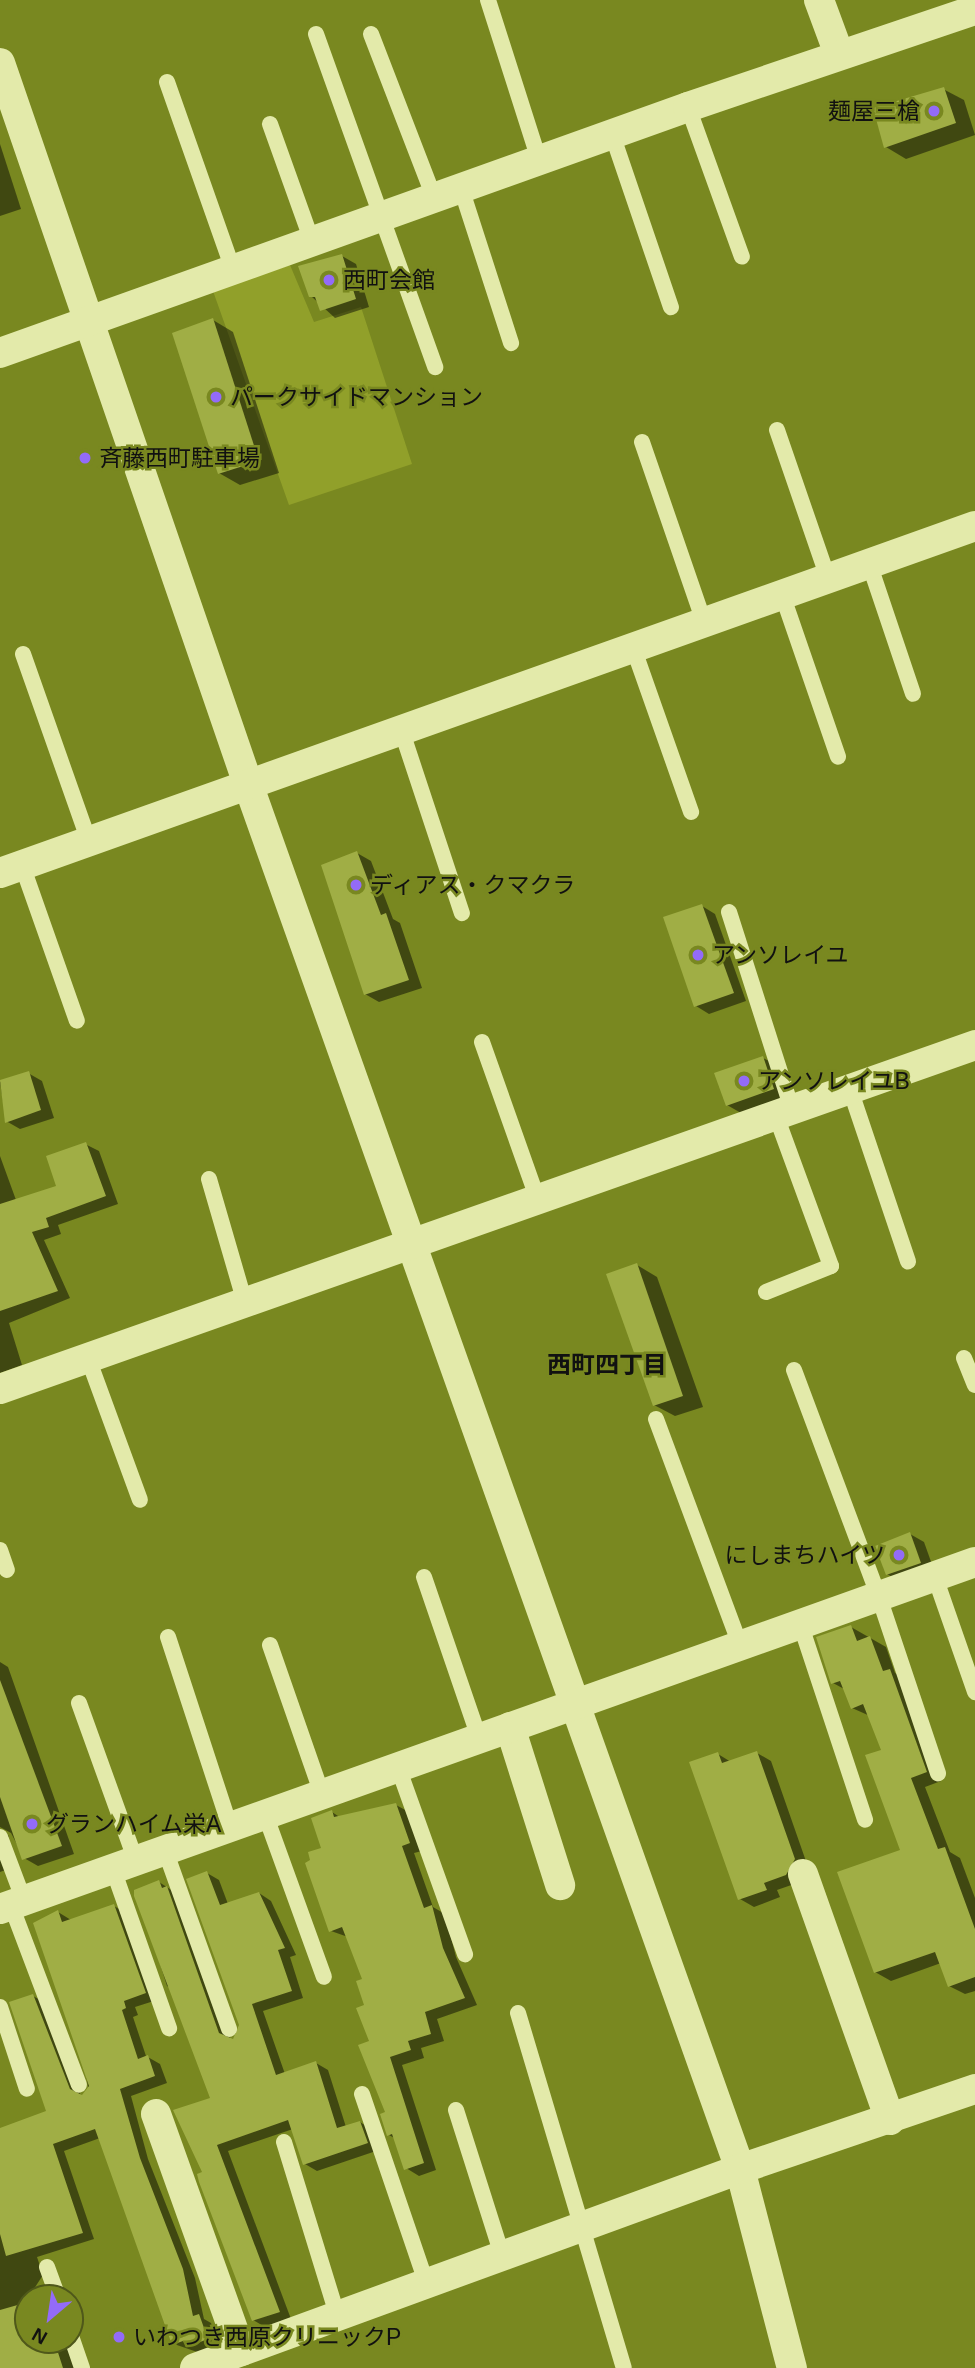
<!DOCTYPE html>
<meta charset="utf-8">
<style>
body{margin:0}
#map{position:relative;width:975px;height:2368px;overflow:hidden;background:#798820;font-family:Helvetica,"Noto Sans JP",sans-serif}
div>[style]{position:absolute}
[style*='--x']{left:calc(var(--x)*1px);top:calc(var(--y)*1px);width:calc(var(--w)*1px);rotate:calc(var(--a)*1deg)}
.green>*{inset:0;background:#91a02a}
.shadow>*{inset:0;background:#0007}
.building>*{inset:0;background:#a0ae45}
.lane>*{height:16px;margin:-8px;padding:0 8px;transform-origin:8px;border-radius:8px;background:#e3eaaa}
.street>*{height:30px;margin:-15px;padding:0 15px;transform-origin:15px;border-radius:15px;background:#e3eaaa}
.dots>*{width:19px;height:19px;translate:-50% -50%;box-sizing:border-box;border:4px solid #798820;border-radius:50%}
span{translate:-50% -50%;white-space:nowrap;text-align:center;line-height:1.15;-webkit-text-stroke:5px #798820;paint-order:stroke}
.poi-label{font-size:23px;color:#111}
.right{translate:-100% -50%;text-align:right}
.left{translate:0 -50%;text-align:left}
.neighbourhood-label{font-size:24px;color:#111;font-weight:700}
.north{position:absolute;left:14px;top:2284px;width:70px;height:70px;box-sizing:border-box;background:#798820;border:2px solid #4f581a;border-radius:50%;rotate:209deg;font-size:19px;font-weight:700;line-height:28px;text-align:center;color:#111}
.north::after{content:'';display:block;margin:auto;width:24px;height:32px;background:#936bf8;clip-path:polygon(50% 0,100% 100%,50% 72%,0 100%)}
</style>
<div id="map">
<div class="green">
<div style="clip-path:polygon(290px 265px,314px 322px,361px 307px,412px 464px,289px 505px,213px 291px)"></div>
</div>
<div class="shadow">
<div style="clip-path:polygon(943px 89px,964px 100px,975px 135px,906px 159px,886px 147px)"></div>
<div style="clip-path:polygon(0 144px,21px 209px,0 216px)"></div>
<div style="clip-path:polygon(342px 256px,356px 264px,369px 307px,335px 318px,311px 296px)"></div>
<div style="clip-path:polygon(213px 320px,233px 332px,279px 473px,240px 485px,219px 473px)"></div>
<div style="clip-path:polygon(357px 853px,371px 861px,393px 919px,400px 923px,422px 988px,379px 1002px,365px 994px)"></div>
<div style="clip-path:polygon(702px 906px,715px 914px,746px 1001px,709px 1014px,696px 1006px)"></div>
<div style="clip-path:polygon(763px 1058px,777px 1065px,787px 1096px,741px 1113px,727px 1105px)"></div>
<div style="clip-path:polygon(28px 1073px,42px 1081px,54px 1118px,20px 1129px,6px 1121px,0 1082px)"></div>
<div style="clip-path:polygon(85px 1144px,99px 1151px,118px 1204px,58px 1225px,61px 1234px,44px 1240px,70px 1298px,9px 1323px,22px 1365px,0 1373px,0 1156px,16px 1200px,59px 1187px)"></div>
<div style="clip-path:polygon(637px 1265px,657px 1277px,703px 1407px,675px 1416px,654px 1405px)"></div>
<div style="clip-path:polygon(910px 1534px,924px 1542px,934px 1570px,901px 1582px,887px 1574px)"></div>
<div style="clip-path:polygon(851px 1627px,886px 1647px,895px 1673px,905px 1679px,941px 1781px,925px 1787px,950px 1852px,960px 1858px,975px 1898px,975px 1991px,965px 1994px,949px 1986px,941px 1963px,891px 1981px,875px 1972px,902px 1851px,883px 1751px,870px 1716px,852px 1708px,846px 1690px,833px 1683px)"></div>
<div style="clip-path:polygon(0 1662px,8px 1667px,74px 1854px,38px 1866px,24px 1858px,11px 1833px,0 1827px)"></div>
<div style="clip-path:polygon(757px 1753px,771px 1761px,808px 1867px,800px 1882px,777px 1890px,780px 1897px,754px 1907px,740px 1899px,718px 1754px,731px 1762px)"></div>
<div style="clip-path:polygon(396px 1805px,409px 1812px,422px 1851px,414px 1853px,433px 1907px,445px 1914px,456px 1957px,477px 2005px,437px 2019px,444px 2041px,421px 2048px,424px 2058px,402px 2065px,436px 2170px,419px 2176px,406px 2168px,396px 2139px,389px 2135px,364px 1980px,348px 1937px,331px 1931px,323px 1849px,332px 1812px,341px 1818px)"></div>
<div style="clip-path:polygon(0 1831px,9px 1836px,3px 1844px,11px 1868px,0 1872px)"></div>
<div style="clip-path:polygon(207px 1873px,219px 1880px,228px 1904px,259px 1893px,271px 1901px,296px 1955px,290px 1957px,303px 1998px,263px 2011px,285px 2074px,316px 2063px,328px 2070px,346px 2127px,360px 2122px,372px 2130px,379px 2150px,317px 2171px,305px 2164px,293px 2129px,228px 2151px,291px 2319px,265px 2327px,253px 2320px,204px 2173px,212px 2099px,173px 1989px,167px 1986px,137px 1891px,159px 1882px,179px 1895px,231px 2040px,239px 2036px,241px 2025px)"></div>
<div style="clip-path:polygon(114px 1906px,126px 1913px,157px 2000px,135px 2007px,138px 2015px,133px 2017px,146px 2056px,160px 2064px,167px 2083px,131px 2096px,148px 2159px,195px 2278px,204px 2319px,211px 2323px,219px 2345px,200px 2353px,174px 2344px,100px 2138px,64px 2151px,94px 2239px,37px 2257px,43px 2275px,28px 2298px,28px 2340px,65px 2340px,74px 2368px,0 2368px,0 2129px,49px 2112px,33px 1996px,46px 2003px,81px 2096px,89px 2092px,58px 1912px,71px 1920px)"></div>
</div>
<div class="building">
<div style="clip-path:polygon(944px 87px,956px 123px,884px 148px,873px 108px)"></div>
<div style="clip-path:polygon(342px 254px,356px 299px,320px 311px,315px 297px,309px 297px,298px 266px)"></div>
<div style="clip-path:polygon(213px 318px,259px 461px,218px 474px,172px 333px)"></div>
<div style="clip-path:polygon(357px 851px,381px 915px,386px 913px,409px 980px,364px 995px,321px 865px)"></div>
<div style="clip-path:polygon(702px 904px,734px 993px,694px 1007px,663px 917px)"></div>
<div style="clip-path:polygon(763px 1056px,774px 1089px,726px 1106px,714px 1073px)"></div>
<div style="clip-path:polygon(29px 1071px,41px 1110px,5px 1123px,0 1080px)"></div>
<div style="clip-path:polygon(86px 1142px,106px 1196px,46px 1218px,49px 1227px,32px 1232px,58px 1291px,0 1311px,0 1204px,56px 1186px,46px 1156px)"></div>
<div style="clip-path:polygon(637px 1263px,683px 1396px,653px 1406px,606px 1274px)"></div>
<div style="clip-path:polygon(910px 1532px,921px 1563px,886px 1575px,875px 1546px)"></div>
<div style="clip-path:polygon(851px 1625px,857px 1641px,870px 1636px,883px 1671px,890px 1669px,927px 1772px,911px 1778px,938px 1849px,945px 1847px,975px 1929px,975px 1977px,948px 1987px,935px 1952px,874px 1973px,837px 1872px,900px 1850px,865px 1755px,881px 1750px,863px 1704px,851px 1709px,840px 1681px,831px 1684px,816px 1637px)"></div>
<div style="clip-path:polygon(0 1680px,62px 1846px,22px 1860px,0 1797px)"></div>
<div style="clip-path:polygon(757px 1751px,795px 1859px,786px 1875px,764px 1883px,767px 1890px,738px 1900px,689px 1762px,718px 1752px,722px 1763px)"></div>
<div style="clip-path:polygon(396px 1803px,410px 1843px,402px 1846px,424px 1908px,432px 1905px,443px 1948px,465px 1998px,425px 2012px,431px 2034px,408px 2041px,411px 2050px,390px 2057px,424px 2163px,404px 2170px,392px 2134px,387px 2136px,380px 2114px,385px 2112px,358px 2045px,369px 2041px,356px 2008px,364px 2005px,356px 1981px,362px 1979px,342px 1927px,329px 1932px,305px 1863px,310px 1860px,308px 1852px,321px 1848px,311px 1818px,332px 1810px,334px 1817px)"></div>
<div style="clip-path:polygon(207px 1871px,220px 1905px,259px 1892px,285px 1948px,278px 1950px,292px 1991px,252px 2004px,276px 2075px,316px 2061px,337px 2128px,360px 2121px,368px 2143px,303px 2165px,288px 2120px,217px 2145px,280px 2312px,252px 2321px,199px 2182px,197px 2174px,202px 2172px,173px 2110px,210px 2098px,134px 1896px,134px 1890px,159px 1880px,162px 1888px,167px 1886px,219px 2033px,233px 2039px,239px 2025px,186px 1879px)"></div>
<div style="clip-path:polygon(114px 1904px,146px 1993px,124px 2001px,126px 2008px,122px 2010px,138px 2059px,148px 2055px,155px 2076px,120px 2089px,140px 2158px,183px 2269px,193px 2316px,199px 2314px,208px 2339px,187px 2347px,183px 2341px,172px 2345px,95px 2129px,53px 2144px,83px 2233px,6px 2256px,0 2234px,0 2128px,46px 2111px,9px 2002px,33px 1994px,70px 2089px,82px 2095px,89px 2086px,33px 1923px,58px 1910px,62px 1922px)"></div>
<div style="clip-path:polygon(28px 2302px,28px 2340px,54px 2340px,63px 2368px,0 2368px,0 2310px)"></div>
</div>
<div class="lane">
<div style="--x:488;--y:0;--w:168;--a:72.3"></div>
<div style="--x:316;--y:34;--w:354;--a:70.3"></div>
<div style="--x:371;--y:34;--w:175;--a:68.9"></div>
<div style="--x:167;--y:82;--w:198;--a:70.6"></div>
<div style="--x:688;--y:107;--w:159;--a:70.2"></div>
<div style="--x:270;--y:124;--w:124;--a:70.3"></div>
<div style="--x:612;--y:134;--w:183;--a:71.2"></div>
<div style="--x:461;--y:188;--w:163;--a:72.1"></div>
<div style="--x:777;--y:430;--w:157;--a:71"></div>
<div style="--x:642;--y:442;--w:190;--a:71"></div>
<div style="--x:869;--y:563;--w:138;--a:71.4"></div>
<div style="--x:782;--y:594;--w:172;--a:71"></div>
<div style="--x:633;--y:647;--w:175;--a:70.6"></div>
<div style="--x:23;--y:654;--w:198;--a:70.6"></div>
<div style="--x:401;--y:729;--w:194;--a:71.7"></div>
<div style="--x:22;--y:865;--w:165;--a:70.6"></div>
<div style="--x:729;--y:912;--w:208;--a:72.3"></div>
<div style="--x:482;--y:1042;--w:168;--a:70.5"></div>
<div style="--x:850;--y:1089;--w:182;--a:71.4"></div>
<div style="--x:209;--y:1179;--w:129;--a:73.8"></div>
<div style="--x:766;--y:1292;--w:70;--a:-21.8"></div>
<div style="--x:831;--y:1266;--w:160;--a:-110.1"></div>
<div style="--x:88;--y:1358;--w:151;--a:69.9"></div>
<div style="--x:964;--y:1358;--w:29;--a:68"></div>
<div style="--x:794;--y:1370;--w:242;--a:69.5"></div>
<div style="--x:879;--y:1597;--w:186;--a:71.5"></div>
<div style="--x:656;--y:1419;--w:243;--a:69.6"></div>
<div style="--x:0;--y:1550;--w:21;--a:71"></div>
<div style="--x:424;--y:1577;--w:170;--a:71.1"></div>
<div style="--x:935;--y:1577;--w:122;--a:70.8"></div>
<div style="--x:801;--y:1626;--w:204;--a:71.7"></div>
<div style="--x:168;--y:1637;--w:200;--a:71.9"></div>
<div style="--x:270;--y:1645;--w:158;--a:70.8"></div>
<div style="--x:79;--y:1703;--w:168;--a:70.2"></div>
<div style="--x:398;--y:1767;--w:199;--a:70.3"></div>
<div style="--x:265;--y:1814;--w:173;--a:70.1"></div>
<div style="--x:0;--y:1837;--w:68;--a:69.4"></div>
<div style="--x:165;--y:1850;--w:190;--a:70.3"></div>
<div style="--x:113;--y:1869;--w:169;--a:70.6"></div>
<div style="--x:11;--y:1905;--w:192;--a:69.3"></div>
<div style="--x:0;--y:2007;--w:86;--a:71.8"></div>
<div style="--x:518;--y:2013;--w:370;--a:73.4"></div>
<div style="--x:362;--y:2094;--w:202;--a:71.2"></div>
<div style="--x:456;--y:2110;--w:155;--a:72.4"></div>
<div style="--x:284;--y:2142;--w:183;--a:72.9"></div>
<div style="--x:47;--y:2267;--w:33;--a:70"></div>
<div style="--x:70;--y:2333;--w:37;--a:71"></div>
</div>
<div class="street">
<div style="--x:819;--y:0;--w:58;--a:69.7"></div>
<div style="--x:0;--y:63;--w:762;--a:71.02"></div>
<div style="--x:248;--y:784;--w:1470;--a:70.44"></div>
<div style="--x:740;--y:2169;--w:206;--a:75.4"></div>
<div style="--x:0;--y:353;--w:731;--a:-19.67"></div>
<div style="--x:688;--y:107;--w:303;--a:-18.7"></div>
<div style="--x:0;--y:873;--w:1035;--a:-19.59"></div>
<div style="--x:0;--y:1389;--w:1034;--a:-19.43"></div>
<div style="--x:510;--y:1727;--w:166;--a:72.4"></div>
<div style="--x:803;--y:1874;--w:261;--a:70.5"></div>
<div style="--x:0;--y:1909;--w:1035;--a:-19.59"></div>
<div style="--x:156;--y:2114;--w:252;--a:70.3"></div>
<div style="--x:195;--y:2368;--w:580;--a:-20.06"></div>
<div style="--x:740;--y:2169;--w:248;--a:-18.8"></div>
</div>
<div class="dots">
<div style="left:934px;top:111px;background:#936bf8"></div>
<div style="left:329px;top:280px;background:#936bf8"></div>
<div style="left:216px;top:397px;background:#936bf8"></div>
<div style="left:85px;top:458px;background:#936bf8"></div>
<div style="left:356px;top:885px;background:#936bf8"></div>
<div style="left:698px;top:955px;background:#936bf8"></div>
<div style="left:744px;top:1081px;background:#936bf8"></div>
<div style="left:899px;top:1555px;background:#936bf8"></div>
<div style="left:32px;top:1824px;background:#936bf8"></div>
<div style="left:119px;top:2337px;background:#936bf8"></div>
</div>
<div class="poi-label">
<span class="right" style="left:920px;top:111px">麺屋三槍</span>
<span class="left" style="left:343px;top:280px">西町会館</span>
<span class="left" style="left:230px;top:397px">パークサイドマンション</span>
<span class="left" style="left:99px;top:458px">斉藤西町駐車場</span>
<span class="left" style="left:370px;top:885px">ディアス・クマクラ</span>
<span class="left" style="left:712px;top:955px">アンソレイユ</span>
<span class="left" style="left:758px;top:1081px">アンソレイユB</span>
<span class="right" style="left:885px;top:1555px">にしまちハイツ</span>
<span class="left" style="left:46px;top:1824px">グランハイム栄A</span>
<span class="left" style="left:133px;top:2337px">いわつき西原クリニックP</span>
</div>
<div class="neighbourhood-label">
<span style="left:607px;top:1365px">西町四丁目</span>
</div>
<div class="north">N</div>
</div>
